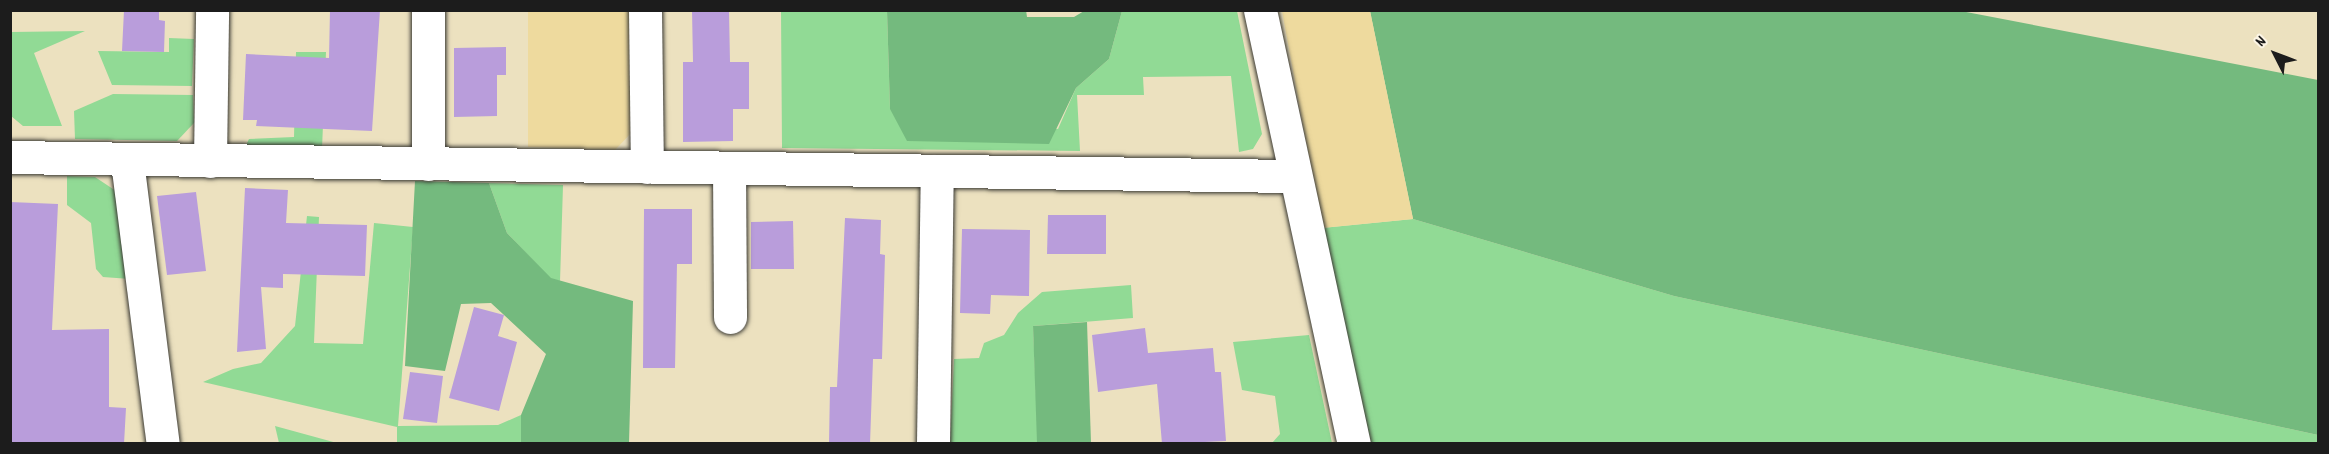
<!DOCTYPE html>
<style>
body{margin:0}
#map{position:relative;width:2329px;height:454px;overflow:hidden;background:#ece1bf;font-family:Dekko,sans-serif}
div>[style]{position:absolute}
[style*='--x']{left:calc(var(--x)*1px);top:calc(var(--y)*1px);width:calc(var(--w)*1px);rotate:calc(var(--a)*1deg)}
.green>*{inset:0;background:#91da95}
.forest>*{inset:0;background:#74ba7e}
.sand>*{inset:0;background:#eeda9e}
.building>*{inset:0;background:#b99ddb}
.roads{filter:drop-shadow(0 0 2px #3b3a34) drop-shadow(0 0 2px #3b3a34)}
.minor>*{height:33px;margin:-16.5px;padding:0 16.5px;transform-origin:16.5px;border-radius:16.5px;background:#fff}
.tertiary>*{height:33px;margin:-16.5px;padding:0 16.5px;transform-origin:16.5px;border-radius:16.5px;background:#fff}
span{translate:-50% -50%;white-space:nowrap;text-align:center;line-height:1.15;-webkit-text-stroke:5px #fcf5e5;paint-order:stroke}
.frame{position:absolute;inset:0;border:12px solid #1c1c1c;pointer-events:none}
.north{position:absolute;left:2245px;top:24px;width:60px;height:60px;-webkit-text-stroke:4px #fcf5e5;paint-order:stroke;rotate:312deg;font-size:16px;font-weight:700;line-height:24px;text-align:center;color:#1c1c1c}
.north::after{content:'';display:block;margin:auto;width:21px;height:27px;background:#1c1c1c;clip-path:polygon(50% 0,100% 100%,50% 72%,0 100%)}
</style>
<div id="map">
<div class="green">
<div style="clip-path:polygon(781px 11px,887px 11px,890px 109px,1058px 129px,1076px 88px,1109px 59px,1122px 11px,1237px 11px,1262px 134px,1253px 149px,1239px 152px,1231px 76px,1143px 77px,1144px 95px,1077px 95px,1080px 151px,782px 148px)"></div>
<div style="clip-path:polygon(85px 31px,34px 53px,62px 126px,23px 126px,11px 116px,11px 32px)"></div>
<div style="clip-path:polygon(169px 38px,194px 39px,192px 86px,112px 85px,98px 51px,169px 52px)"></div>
<div style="clip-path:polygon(296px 52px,326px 52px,322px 149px,246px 145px,249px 139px,294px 137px)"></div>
<div style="clip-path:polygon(113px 94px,193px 95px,194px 123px,177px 141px,75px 139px,74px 111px)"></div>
<div style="clip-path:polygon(67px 176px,95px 177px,116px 191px,130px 279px,103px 277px,96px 269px,91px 223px,67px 205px)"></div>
<div style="clip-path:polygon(489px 183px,563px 185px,560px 281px,551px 279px,507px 233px)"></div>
<div style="clip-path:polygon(307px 216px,319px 217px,314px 343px,363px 344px,374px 223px,413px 227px,398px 426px,498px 425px,521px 415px,521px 443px,397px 443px,397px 427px,203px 382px,233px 369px,261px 363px,295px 326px)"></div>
<div style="clip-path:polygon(1413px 219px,1674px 296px,2318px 435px,2318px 443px,1371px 443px,1322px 228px)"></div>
<div style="clip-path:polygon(1131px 285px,1133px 318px,1033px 326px,1038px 443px,950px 444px,954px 359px,979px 358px,984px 343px,1004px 335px,1018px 313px,1042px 292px)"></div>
<div style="clip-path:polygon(1309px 335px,1332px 443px,1272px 443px,1280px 434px,1275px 396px,1242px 390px,1233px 342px)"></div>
<div style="clip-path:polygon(275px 426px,337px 443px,279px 443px)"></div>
</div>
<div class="forest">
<div style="clip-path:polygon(1026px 10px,1027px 17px,1074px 17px,1084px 11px,1122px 11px,1109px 59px,1076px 88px,1049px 144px,907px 141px,890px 109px,887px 11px)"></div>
<div style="clip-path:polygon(1370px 11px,1961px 11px,2318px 80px,2318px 435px,1674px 296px,1413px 219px)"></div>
<div style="clip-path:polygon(415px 181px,489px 183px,507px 233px,551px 278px,633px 301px,629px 443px,521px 443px,521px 415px,546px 354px,491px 303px,461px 304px,445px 371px,405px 366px)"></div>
<div style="clip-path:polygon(1087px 322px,1091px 443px,1037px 443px,1033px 326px)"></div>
</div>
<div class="sand">
<div style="clip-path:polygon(528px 11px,633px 11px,633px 131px,615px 150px,528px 147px)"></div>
<div style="clip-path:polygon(1282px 11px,1370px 11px,1413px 219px,1322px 228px)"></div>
</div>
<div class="building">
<div style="clip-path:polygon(124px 10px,159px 10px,159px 20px,165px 21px,164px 52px,122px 51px)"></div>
<div style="clip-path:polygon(330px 10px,380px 10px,372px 131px,256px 126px,257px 120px,243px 120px,246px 54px,329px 58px)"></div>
<div style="clip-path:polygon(692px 10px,729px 10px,730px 62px,749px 62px,749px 109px,733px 109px,733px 141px,683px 142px,683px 62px,693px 62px)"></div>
<div style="clip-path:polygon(506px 47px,506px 75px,497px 75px,497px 116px,454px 117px,454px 48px)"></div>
<div style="clip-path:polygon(245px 188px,288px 190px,286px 223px,367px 225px,365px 276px,283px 274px,283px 288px,261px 287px,266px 349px,237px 352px)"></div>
<div style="clip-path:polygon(196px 192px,206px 271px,167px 275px,157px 196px)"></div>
<div style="clip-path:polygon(10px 202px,58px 204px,52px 330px,109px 329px,109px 407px,126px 408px,124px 444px,10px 444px)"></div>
<div style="clip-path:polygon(644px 209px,692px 209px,692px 264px,677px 264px,675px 368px,643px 368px)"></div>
<div style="clip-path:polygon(1048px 215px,1106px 215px,1106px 254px,1047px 254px)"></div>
<div style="clip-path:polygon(845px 218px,881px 220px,880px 254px,885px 255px,882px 359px,873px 359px,870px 444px,829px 444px,830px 387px,837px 387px)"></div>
<div style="clip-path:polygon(793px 221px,794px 269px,751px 269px,751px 222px)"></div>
<div style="clip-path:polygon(962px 229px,1030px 230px,1029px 296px,991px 295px,990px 314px,960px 313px)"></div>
<div style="clip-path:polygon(474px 307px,504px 315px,498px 336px,517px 342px,499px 411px,449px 398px)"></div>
<div style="clip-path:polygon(1145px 328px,1148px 353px,1213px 348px,1215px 372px,1221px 372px,1226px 441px,1162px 444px,1157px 384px,1098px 392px,1092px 335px)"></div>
<div style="clip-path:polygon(410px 372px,443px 376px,437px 423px,403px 419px)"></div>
</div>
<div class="roads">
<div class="minor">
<div style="--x:645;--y:10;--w:157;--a:89.3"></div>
<div style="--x:10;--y:157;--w:1285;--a:0.85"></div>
<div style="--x:127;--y:161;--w:285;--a:82.8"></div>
<div style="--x:210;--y:161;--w:151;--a:-89.2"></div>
<div style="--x:428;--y:164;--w:154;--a:-90"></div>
<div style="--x:729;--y:168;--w:149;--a:89.6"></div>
<div style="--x:933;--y:443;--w:272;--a:-89.2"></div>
</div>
<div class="tertiary">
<div style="--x:1260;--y:10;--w:444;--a:77.8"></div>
</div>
</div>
<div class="frame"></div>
<div class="north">N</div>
</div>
